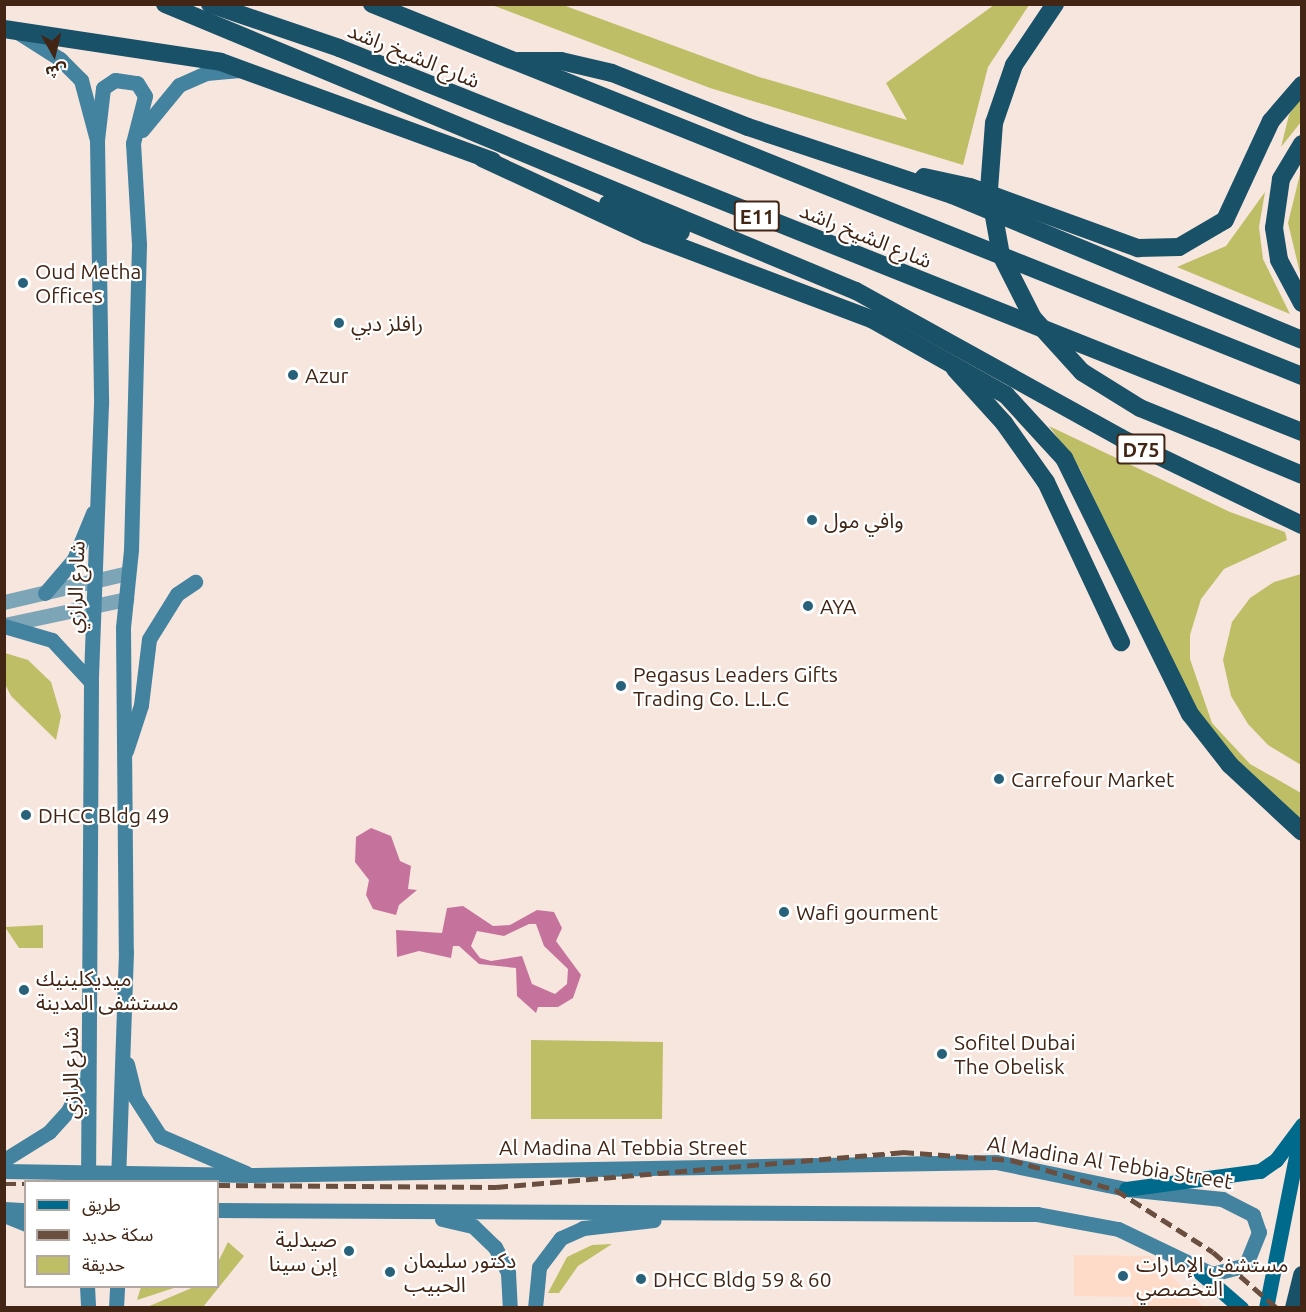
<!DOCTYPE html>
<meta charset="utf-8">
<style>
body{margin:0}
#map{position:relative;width:1306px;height:1312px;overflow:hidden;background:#f7e6de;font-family:Ubuntu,"Noto Sans Arabic",sans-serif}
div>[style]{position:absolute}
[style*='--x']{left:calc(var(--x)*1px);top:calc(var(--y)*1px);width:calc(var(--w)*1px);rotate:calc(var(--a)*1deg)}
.built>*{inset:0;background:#fedbc9}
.green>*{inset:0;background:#bebe67}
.water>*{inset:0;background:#c5739d}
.street>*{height:15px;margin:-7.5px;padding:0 7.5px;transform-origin:7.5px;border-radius:7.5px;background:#7da5b8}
.secondary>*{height:15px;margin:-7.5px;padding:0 7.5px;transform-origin:7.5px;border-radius:7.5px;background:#44839f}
.primary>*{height:15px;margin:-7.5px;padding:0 7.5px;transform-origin:7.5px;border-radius:7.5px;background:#006a8c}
.highway>*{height:18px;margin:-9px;padding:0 9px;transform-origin:9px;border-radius:9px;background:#195168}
.rail>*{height:4.5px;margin-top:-2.25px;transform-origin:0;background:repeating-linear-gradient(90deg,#6a4f40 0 12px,transparent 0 18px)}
.highway-bridge>*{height:18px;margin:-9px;padding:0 9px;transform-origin:9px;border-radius:9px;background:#195168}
.dots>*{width:16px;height:16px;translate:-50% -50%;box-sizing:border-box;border:3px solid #fff;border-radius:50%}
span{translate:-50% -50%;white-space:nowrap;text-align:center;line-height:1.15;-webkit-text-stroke:4.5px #fff;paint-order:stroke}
.shield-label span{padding:2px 4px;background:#fff;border:2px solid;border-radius:4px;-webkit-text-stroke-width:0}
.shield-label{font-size:20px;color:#422514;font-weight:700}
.street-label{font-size:21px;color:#422514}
.poi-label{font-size:21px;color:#422514}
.left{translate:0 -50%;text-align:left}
.right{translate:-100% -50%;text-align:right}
.frame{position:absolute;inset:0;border:6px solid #422514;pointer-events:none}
.legend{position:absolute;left:24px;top:1180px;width:195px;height:108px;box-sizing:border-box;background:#fff;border:2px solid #b3a8a1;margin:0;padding:8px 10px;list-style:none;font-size:18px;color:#422514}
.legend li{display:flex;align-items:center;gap:12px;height:30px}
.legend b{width:30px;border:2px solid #b3a8a1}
.north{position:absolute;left:24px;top:24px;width:60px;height:60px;-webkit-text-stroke:4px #fff;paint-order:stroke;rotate:172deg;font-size:16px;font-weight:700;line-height:24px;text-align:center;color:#422514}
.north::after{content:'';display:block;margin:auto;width:21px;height:27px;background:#422514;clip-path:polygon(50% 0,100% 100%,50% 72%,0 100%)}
</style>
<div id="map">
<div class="built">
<div style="clip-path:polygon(1074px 1255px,1150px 1256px,1204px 1307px,1133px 1307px,1133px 1297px,1074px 1296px)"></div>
</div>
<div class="green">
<div style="clip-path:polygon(492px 5px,563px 5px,759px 77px,907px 120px,886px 83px,994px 5px,1029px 5px,988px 67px,963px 165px,710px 88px)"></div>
<div style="clip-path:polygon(1301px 96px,1301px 122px,1281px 147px,1289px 115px)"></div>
<div style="clip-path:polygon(1301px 170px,1301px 277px,1288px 223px)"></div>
<div style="clip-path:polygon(1265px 192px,1259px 227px,1263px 259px,1290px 314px,1177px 267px,1226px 246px)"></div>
<div style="clip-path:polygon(1049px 426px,1230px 512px,1285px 532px,1287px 540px,1224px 569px,1201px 599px,1190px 635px,1190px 659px,1212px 723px,1250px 764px,1301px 793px,1301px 820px,1247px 773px,1195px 715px,1080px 469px)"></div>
<div style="clip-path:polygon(1301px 574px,1302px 574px,1301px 765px,1268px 745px,1248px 724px,1231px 696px,1223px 660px,1232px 622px,1250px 598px,1274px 582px)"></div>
<div style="clip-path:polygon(5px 653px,28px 660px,51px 682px,61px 716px,56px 740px,11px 696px,5px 684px)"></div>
<div style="clip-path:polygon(43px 925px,43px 948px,19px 948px,5px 927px)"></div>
<div style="clip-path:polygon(531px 1040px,663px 1042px,662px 1119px,531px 1119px)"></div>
<div style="clip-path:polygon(228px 1242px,244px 1256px,203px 1307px,147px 1307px,194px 1287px,218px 1286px,218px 1262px)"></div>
<div style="clip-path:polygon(612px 1244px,578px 1266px,559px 1293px,548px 1293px,567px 1257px,592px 1245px)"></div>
<div style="clip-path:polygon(141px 1287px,141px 1286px,177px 1287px,137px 1300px)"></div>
</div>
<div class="water">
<div style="clip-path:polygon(371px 828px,391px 836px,400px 861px,411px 866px,408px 889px,417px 890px,399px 905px,396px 915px,373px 909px,366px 895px,369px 880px,355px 862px,356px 837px)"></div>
<div style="clip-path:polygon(evenodd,463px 906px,493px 926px,510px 925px,537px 910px,554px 912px,562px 928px,556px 941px,581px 975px,573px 998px,558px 1007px,538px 1007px,536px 1013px,517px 996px,516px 968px,479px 964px,459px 946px,453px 946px,451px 958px,419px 951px,397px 957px,396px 930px,442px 933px,447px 908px,463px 906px,529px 924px,536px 924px,544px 946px,568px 969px,567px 984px,555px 994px,532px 984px,522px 956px,491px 961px,480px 958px,471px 946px,477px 931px,504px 936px,529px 924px)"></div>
</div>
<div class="street">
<div style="--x:4;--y:602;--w:127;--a:-13.2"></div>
<div style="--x:4;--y:625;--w:125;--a:-12"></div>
</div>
<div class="secondary">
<div style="--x:19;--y:33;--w:49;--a:32.4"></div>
<div style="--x:60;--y:59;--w:30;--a:45"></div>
<div style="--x:81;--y:80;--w:62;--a:75.1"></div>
<div style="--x:97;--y:140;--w:264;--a:89.1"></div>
<div style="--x:101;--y:404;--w:278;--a:92.1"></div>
<div style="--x:91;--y:682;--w:500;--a:90.34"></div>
<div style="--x:142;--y:130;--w:58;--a:-50.6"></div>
<div style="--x:179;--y:85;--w:30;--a:-24"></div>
<div style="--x:206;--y:73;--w:34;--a:-5"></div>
<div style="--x:97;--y:140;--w:52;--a:-83.4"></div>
<div style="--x:103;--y:88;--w:14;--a:-34"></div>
<div style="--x:115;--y:80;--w:22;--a:8"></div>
<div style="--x:137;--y:83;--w:15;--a:58"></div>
<div style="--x:145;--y:96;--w:49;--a:104.3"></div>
<div style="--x:133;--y:143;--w:102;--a:86.6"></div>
<div style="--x:139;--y:245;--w:305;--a:91.5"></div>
<div style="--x:131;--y:550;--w:78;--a:95.9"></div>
<div style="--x:123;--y:628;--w:324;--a:89.5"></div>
<div style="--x:126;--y:952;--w:230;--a:92"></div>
<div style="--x:45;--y:593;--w:45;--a:-49.5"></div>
<div style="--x:74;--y:559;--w:50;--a:-67.6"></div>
<div style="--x:4;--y:626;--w:50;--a:16.3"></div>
<div style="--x:52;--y:640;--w:57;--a:47.1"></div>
<div style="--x:126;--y:751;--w:48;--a:-71.9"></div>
<div style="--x:141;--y:705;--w:66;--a:-83.1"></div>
<div style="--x:149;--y:639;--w:53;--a:-58.1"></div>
<div style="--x:177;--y:594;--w:22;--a:-34"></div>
<div style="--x:127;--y:1064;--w:34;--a:76"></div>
<div style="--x:135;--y:1097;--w:46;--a:57.3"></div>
<div style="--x:160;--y:1136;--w:94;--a:23.3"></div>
<div style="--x:4;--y:1160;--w:53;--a:-31.9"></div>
<div style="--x:49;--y:1132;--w:28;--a:-48"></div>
<div style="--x:68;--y:1111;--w:44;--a:-62.9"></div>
<div style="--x:4;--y:1171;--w:247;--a:0.9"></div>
<div style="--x:251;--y:1175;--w:745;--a:-1"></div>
<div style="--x:996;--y:1162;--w:133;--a:11.7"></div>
<div style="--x:1126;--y:1189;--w:97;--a:5.9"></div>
<div style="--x:1222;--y:1199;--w:35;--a:27"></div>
<div style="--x:1253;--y:1215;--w:18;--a:71"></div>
<div style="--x:1259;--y:1232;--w:35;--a:112"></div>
<div style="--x:1246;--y:1265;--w:35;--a:165"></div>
<div style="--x:1212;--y:1274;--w:104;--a:-154.4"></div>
<div style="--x:1118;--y:1229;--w:82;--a:-169.5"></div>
<div style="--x:1037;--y:1214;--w:819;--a:-179.72"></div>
<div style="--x:4;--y:1209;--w:22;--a:3"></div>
<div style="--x:4;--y:1215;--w:24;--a:22"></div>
<div style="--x:442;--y:1219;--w:32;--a:13"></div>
<div style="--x:473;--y:1226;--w:30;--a:44"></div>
<div style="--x:495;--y:1247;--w:29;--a:63"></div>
<div style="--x:508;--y:1273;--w:35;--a:87"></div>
<div style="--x:87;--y:1286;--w:22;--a:87"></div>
<div style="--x:116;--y:1308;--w:22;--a:-87"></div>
<div style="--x:535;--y:1308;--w:41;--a:-84.4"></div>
<div style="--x:539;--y:1267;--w:36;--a:-53"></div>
<div style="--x:561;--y:1238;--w:24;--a:-24"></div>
<div style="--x:583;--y:1228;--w:71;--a:-6.4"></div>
</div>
<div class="primary">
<div style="--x:1126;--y:1189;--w:135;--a:-7.7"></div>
<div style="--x:1260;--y:1171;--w:19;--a:-35"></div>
<div style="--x:1276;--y:1160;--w:44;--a:-53.4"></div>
<div style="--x:1196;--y:1269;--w:60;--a:40.9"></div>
<div style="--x:1266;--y:1308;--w:180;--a:-78.8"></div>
</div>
<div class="highway">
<div style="--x:165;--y:4;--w:748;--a:22.56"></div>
<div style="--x:856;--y:291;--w:303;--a:29"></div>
<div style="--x:1121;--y:438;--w:201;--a:25.7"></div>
<div style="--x:210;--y:4;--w:136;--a:18.8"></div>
<div style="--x:339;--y:48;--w:1037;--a:21.74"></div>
<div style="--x:372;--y:4;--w:1002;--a:21.8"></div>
<div style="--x:4;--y:29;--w:219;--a:8.6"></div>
<div style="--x:221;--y:62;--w:289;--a:20"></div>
<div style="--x:518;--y:61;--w:43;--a:0"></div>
<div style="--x:561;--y:61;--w:52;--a:13.2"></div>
<div style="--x:612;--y:73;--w:146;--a:21.7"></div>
<div style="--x:748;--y:127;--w:215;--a:18.4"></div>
<div style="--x:952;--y:195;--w:379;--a:22.5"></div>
<div style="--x:1302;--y:144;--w:41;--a:121"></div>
<div style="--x:1281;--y:179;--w:49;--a:98.1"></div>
<div style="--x:1274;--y:228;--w:32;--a:81"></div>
<div style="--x:1279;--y:260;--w:49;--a:61.9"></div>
<div style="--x:482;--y:158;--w:181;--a:24.9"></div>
<div style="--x:646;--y:234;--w:243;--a:20.7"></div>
<div style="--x:873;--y:320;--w:153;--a:29.4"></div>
<div style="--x:1006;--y:395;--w:86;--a:47.4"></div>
<div style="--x:1064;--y:458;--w:285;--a:63.8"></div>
<div style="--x:1190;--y:714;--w:65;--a:51.9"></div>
<div style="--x:1230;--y:765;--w:98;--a:42.9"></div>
<div style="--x:924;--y:177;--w:47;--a:12.3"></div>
<div style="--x:970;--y:187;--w:179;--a:20"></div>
<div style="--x:1138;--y:248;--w:41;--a:-1.4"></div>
<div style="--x:1179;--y:247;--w:53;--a:-30.4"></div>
<div style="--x:1225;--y:220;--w:109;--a:-65.1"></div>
<div style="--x:1271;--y:121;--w:48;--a:-49.3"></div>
<div style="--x:608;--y:204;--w:78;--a:21"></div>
<div style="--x:955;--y:369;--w:73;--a:47.8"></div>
<div style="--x:1004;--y:423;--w:72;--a:54.6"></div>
<div style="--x:1046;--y:482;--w:177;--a:64.9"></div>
<div style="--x:1214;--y:438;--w:95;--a:22.8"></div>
<div style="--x:1294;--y:1308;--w:34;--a:-76"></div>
</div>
<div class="rail">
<div style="--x:4;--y:1184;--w:22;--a:0"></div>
<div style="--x:218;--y:1185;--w:278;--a:0.4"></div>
<div style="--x:496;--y:1187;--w:408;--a:-4.9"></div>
<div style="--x:902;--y:1152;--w:109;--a:4.2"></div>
<div style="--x:1011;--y:1160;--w:109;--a:15.9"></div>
<div style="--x:1116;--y:1190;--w:115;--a:32.6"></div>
<div style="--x:1213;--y:1252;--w:85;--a:41.2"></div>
</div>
<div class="highway-bridge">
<div style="--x:1055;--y:4;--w:73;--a:123.9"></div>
<div style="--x:1014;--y:65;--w:61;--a:109"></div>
<div style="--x:994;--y:123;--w:66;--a:94.3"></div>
<div style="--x:989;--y:189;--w:67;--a:79.7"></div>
<div style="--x:1001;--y:255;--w:71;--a:63.1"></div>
<div style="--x:1033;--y:318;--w:73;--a:47.8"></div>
<div style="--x:1082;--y:372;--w:68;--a:31.8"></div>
<div style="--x:1140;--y:408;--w:80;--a:22.1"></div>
</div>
<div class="dots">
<div style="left:23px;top:283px;background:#27627a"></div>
<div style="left:339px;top:323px;background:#27627a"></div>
<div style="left:293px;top:375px;background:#27627a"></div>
<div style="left:812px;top:520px;background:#27627a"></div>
<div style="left:808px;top:606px;background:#27627a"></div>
<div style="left:621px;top:686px;background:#27627a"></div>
<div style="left:999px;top:779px;background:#27627a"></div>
<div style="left:26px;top:815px;background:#27627a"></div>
<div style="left:784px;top:912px;background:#27627a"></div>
<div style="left:24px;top:990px;background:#27627a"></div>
<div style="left:942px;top:1054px;background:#27627a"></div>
<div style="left:349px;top:1251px;background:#27627a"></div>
<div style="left:390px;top:1272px;background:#27627a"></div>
<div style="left:1123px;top:1276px;background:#27627a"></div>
<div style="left:641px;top:1279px;background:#27627a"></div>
</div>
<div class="shield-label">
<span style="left:757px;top:216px">E11</span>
<span style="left:1141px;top:449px">D75</span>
</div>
<div class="street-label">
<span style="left:414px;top:55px;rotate:22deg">شارع الشيخ راشد</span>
<span style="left:866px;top:235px;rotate:22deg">شارع الشيخ راشد</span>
<span style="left:75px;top:587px;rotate:-88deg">شارع الرازي</span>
<span style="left:70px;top:1073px;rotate:-90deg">شارع الرازي</span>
<span style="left:623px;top:1147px">Al Madina Al Tebbia Street</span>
<span style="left:1110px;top:1162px;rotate:9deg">Al Madina Al Tebbia Street</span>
</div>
<div class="poi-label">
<span class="left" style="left:35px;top:283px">Oud Metha<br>Offices</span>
<span class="left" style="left:351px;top:323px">رافلز دبي</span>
<span class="left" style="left:305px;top:375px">Azur</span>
<span class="left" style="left:824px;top:520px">وافي مول</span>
<span class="left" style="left:820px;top:606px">AYA</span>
<span class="left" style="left:633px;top:686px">Pegasus Leaders Gifts<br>Trading Co. L.L.C</span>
<span class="left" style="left:1011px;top:779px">Carrefour Market</span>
<span class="left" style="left:38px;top:815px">DHCC Bldg 49</span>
<span class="left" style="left:796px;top:912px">Wafi gourment</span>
<span class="left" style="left:36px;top:990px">ميديكلينيك<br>مستشفى المدينة</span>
<span class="left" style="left:954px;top:1054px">Sofitel Dubai<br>The Obelisk</span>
<span class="right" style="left:337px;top:1251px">صيدلية<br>إبن سينا</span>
<span class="left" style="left:404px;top:1272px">دكتور سليمان<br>الحبيب</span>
<span class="left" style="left:1136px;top:1276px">مستشفى الإمارات<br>التخصصي</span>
<span class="left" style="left:653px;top:1279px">DHCC Bldg 59 &amp; 60</span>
</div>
<div class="frame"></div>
<ul class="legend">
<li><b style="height:8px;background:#006a8c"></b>طريق</li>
<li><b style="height:8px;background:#6a4f40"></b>سكة حديد</li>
<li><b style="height:16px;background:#bebe67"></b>حديقة</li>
</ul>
<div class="north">ش</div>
</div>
